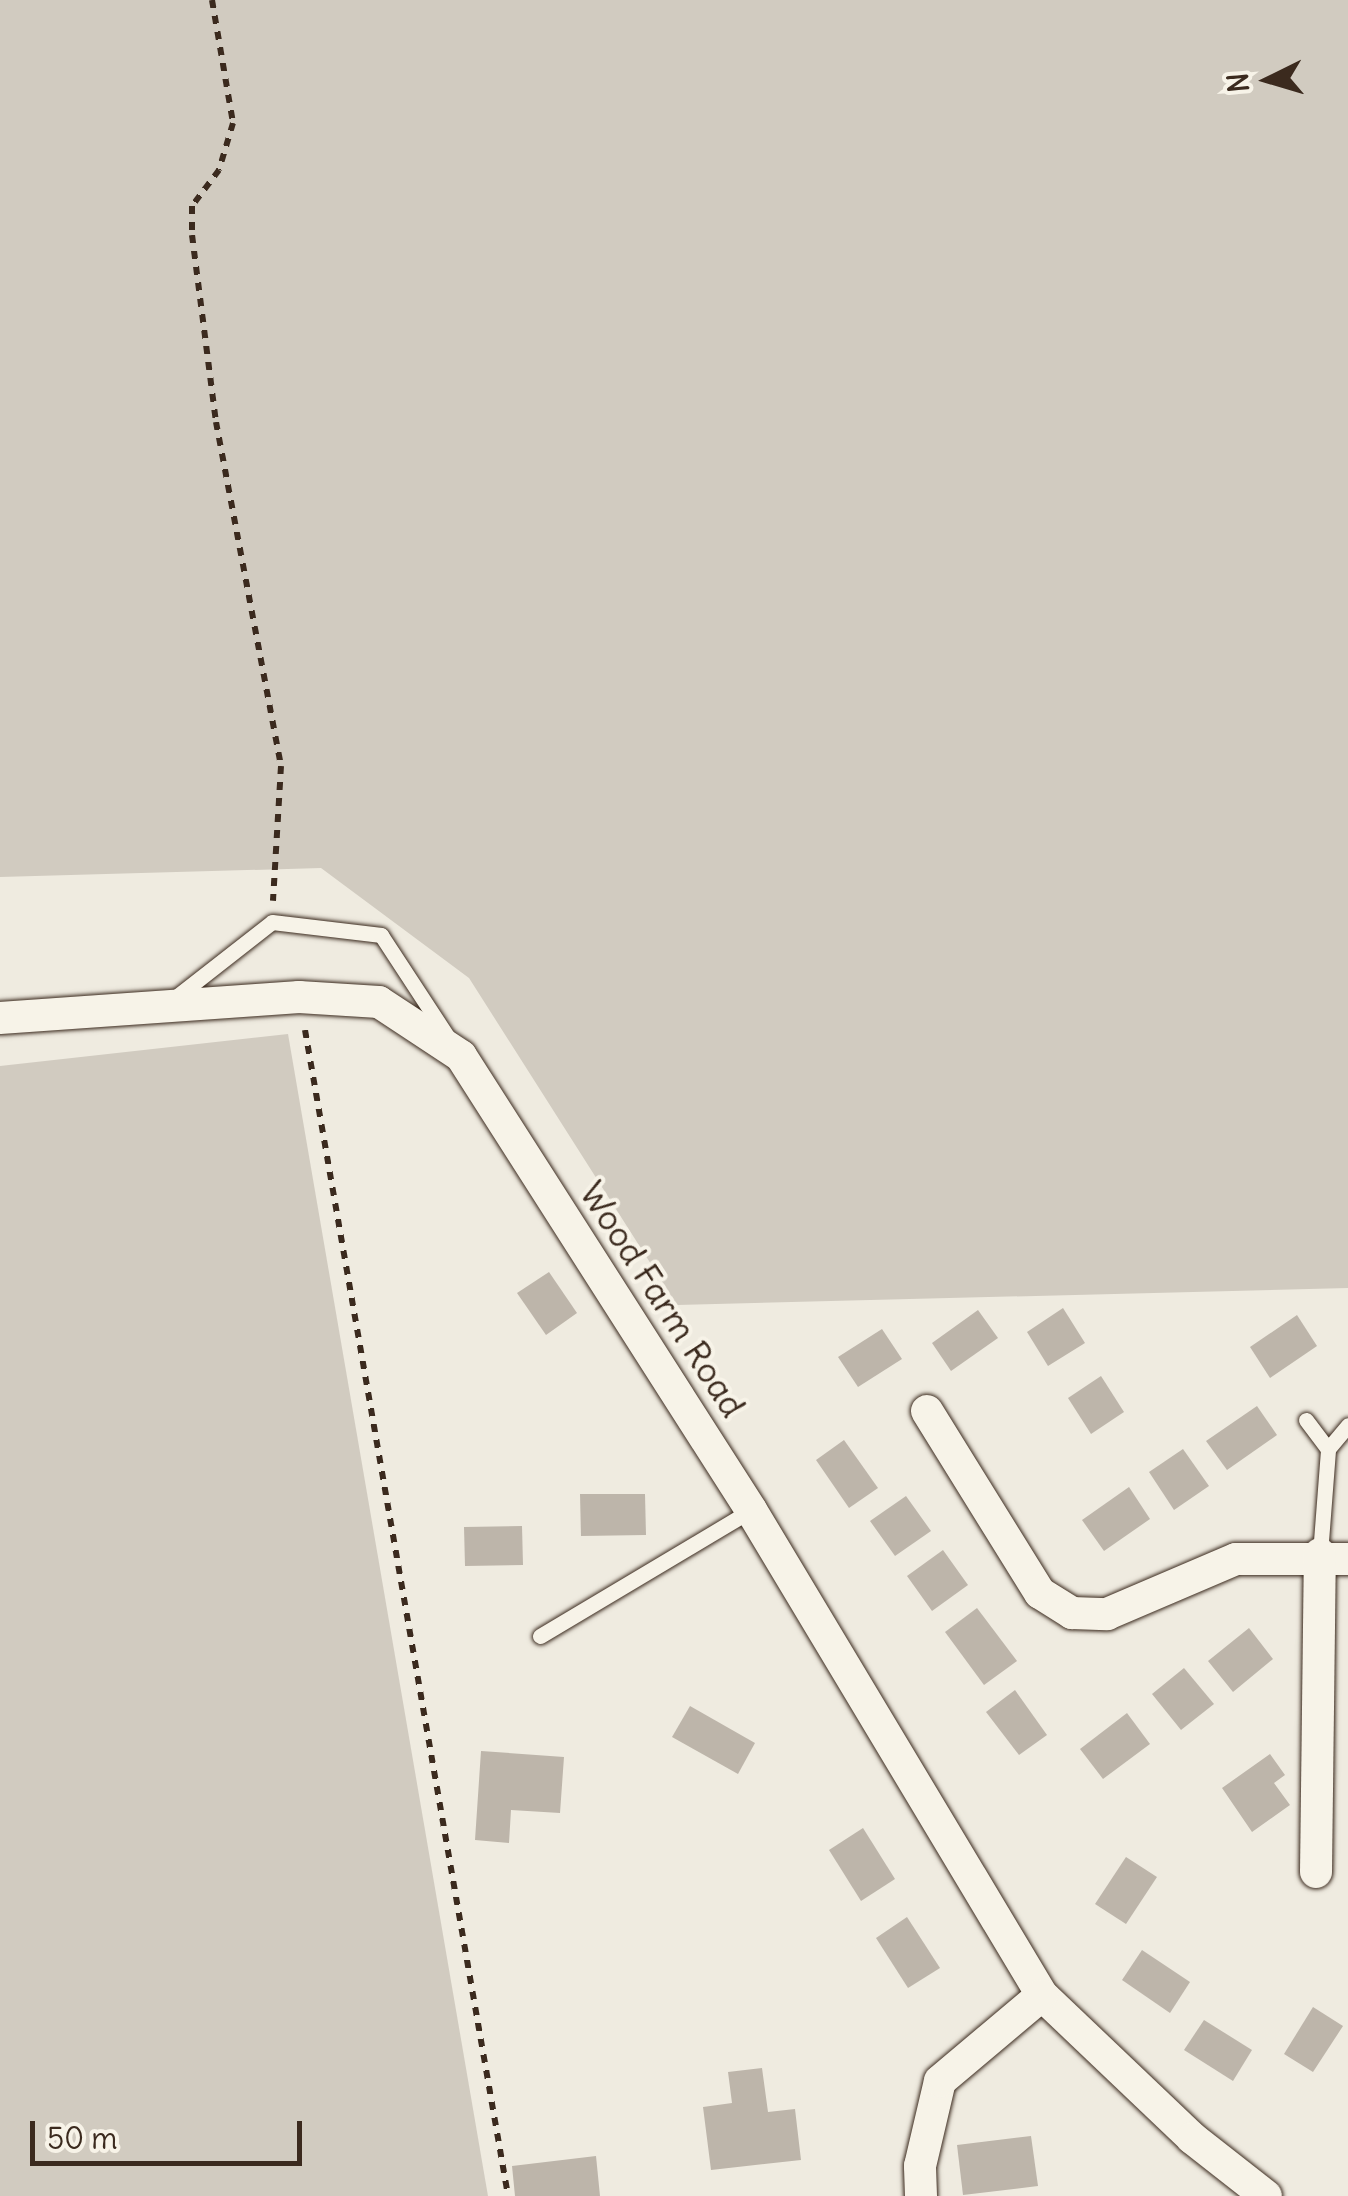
<!DOCTYPE html>
<style>
body{margin:0}
#map{position:relative;width:1348px;height:2196px;overflow:hidden;background:#efebe0;font-family:Delius,sans-serif}
div>[style]{position:absolute}
[style*='--x']{left:calc(var(--x)*1px);top:calc(var(--y)*1px);width:calc(var(--w)*1px);rotate:calc(var(--a)*1deg)}
.green>*{inset:0;background:#d1cbc0}
.building>*{inset:0;background:#bdb5aa}
.path>*{height:6px;margin-top:-3px;transform-origin:0;background:repeating-linear-gradient(90deg,#3b2a1e 0 8px,transparent 0 16px)}
.roads{filter:drop-shadow(0 0 2px #3b2a1e) drop-shadow(0 0 2px #3b2a1e)}
.lane>*{height:15px;margin:-7.5px;padding:0 7.5px;transform-origin:7.5px;border-radius:7.5px;background:#f7f3e8}
.street>*{height:32px;margin:-16px;padding:0 16px;transform-origin:16px;border-radius:16px;background:#f7f3e8}
span{translate:-50% -50%;white-space:nowrap;text-align:center;line-height:1.15;-webkit-text-stroke:8px #f7f3e8;paint-order:stroke}
.street-label{font-size:35px;color:#3b2a1e}
.north{position:absolute;left:1218px;top:30px;width:100px;height:100px;-webkit-text-stroke:8px #f7f3e8;paint-order:stroke;rotate:265deg;font-size:28px;font-weight:700;line-height:40px;text-align:center;color:#3b2a1e}
.north::after{content:'';display:block;margin:auto;width:35px;height:45px;background:#3b2a1e;clip-path:polygon(50% 0,100% 100%,50% 72%,0 100%)}
.scale{position:absolute;left:30px;top:2121px;width:272px;height:45px;box-sizing:border-box;border:5px solid #3b2a1e;border-top:0;padding-left:12px;font-size:30px;line-height:35px;white-space:nowrap;color:#3b2a1e;-webkit-text-stroke:8px #f7f3e8;paint-order:stroke}
</style>
<div id="map">
<div class="green">
<div style="clip-path:polygon(0 0,1348px 0,1348px 1288px,677px 1305px,469px 978px,321px 868px,0 877px)"></div>
<div style="clip-path:polygon(288px 1034px,488px 2196px,0 2196px,0 1066px)"></div>
</div>
<div class="building">
<div style="clip-path:polygon(549px 1272px,577px 1313px,546px 1335px,517px 1293px)"></div>
<div style="clip-path:polygon(1063px 1308px,1085px 1343px,1048px 1366px,1027px 1332px)"></div>
<div style="clip-path:polygon(978px 1310px,998px 1338px,951px 1371px,932px 1343px)"></div>
<div style="clip-path:polygon(1297px 1315px,1317px 1346px,1270px 1378px,1250px 1347px)"></div>
<div style="clip-path:polygon(882px 1329px,902px 1359px,858px 1387px,838px 1357px)"></div>
<div style="clip-path:polygon(1101px 1376px,1124px 1412px,1091px 1434px,1068px 1398px)"></div>
<div style="clip-path:polygon(1257px 1406px,1277px 1435px,1227px 1470px,1206px 1441px)"></div>
<div style="clip-path:polygon(844px 1440px,878px 1488px,849px 1508px,816px 1460px)"></div>
<div style="clip-path:polygon(1183px 1449px,1209px 1486px,1174px 1510px,1149px 1472px)"></div>
<div style="clip-path:polygon(1129px 1487px,1150px 1519px,1104px 1551px,1082px 1520px)"></div>
<div style="clip-path:polygon(580px 1494px,645px 1494px,646px 1535px,581px 1536px)"></div>
<div style="clip-path:polygon(906px 1496px,931px 1531px,895px 1556px,870px 1521px)"></div>
<div style="clip-path:polygon(522px 1526px,523px 1565px,465px 1566px,464px 1527px)"></div>
<div style="clip-path:polygon(943px 1550px,968px 1585px,932px 1611px,907px 1576px)"></div>
<div style="clip-path:polygon(977px 1608px,1017px 1661px,984px 1685px,945px 1632px)"></div>
<div style="clip-path:polygon(1249px 1628px,1273px 1659px,1233px 1692px,1208px 1661px)"></div>
<div style="clip-path:polygon(1184px 1668px,1214px 1704px,1181px 1730px,1152px 1694px)"></div>
<div style="clip-path:polygon(1015px 1690px,1047px 1735px,1019px 1755px,986px 1712px)"></div>
<div style="clip-path:polygon(690px 1706px,755px 1743px,738px 1774px,672px 1737px)"></div>
<div style="clip-path:polygon(1127px 1713px,1150px 1744px,1103px 1779px,1080px 1749px)"></div>
<div style="clip-path:polygon(481px 1751px,564px 1757px,560px 1813px,511px 1810px,509px 1843px,475px 1840px)"></div>
<div style="clip-path:polygon(1270px 1754px,1285px 1775px,1274px 1783px,1290px 1805px,1252px 1832px,1222px 1788px)"></div>
<div style="clip-path:polygon(863px 1828px,895px 1879px,861px 1901px,829px 1850px)"></div>
<div style="clip-path:polygon(1126px 1857px,1157px 1877px,1126px 1924px,1095px 1904px)"></div>
<div style="clip-path:polygon(907px 1917px,940px 1968px,908px 1988px,876px 1938px)"></div>
<div style="clip-path:polygon(1142px 1950px,1190px 1982px,1170px 2013px,1122px 1980px)"></div>
<div style="clip-path:polygon(1313px 2007px,1343px 2026px,1313px 2072px,1284px 2054px)"></div>
<div style="clip-path:polygon(1204px 2020px,1252px 2050px,1233px 2081px,1184px 2050px)"></div>
<div style="clip-path:polygon(762px 2068px,768px 2112px,795px 2109px,801px 2160px,711px 2170px,703px 2107px,732px 2103px,728px 2072px)"></div>
<div style="clip-path:polygon(1031px 2136px,1038px 2186px,963px 2195px,957px 2145px)"></div>
<div style="clip-path:polygon(596px 2156px,600px 2196px,515px 2196px,512px 2166px)"></div>
</div>
<div class="path">
<div style="--x:212;--y:0;--w:125;--a:80.3"></div>
<div style="--x:233;--y:123;--w:49;--a:106.6"></div>
<div style="--x:219;--y:170;--w:45;--a:126.9"></div>
<div style="--x:192;--y:206;--w:29;--a:90"></div>
<div style="--x:192;--y:235;--w:189;--a:82.7"></div>
<div style="--x:216;--y:422;--w:350;--a:79.3"></div>
<div style="--x:281;--y:766;--w:135;--a:93.4"></div>
<div style="--x:305;--y:1030;--w:1184;--a:80.12"></div>
</div>
<div class="roads">
<div class="lane">
<div style="--x:171;--y:1001;--w:128;--a:-38"></div>
<div style="--x:272;--y:922;--w:110;--a:6.8"></div>
<div style="--x:381;--y:935;--w:124;--a:56.8"></div>
<div style="--x:1306;--y:1420;--w:36;--a:53"></div>
<div style="--x:1320;--y:1554;--w:105;--a:-85.6"></div>
<div style="--x:1328;--y:1449;--w:31;--a:-50"></div>
<div style="--x:540;--y:1636;--w:246;--a:-30.8"></div>
</div>
<div class="street">
<div style="--x:0;--y:1018;--w:300;--a:-4"></div>
<div style="--x:299;--y:997;--w:80;--a:3.6"></div>
<div style="--x:379;--y:1002;--w:98;--a:33.4"></div>
<div style="--x:461;--y:1056;--w:539;--a:57.43"></div>
<div style="--x:751;--y:1510;--w:566;--a:59.04"></div>
<div style="--x:1042;--y:1995;--w:207;--a:43.6"></div>
<div style="--x:1192;--y:2138;--w:94;--a:38.1"></div>
<div style="--x:927;--y:1411;--w:214;--a:58.2"></div>
<div style="--x:1040;--y:1593;--w:38;--a:32"></div>
<div style="--x:1072;--y:1613;--w:35;--a:2"></div>
<div style="--x:1107;--y:1614;--w:140;--a:-23.1"></div>
<div style="--x:1236;--y:1559;--w:112;--a:0"></div>
<div style="--x:1316;--y:1872;--w:318;--a:-89.3"></div>
<div style="--x:921;--y:2196;--w:30;--a:-92"></div>
<div style="--x:920;--y:2166;--w:87;--a:-76.8"></div>
<div style="--x:940;--y:2081;--w:133;--a:-40.1"></div>
</div>
</div>
<div class="street-label">
<span style="left:663px;top:1299px;rotate:57deg">Wood Farm Road</span>
</div>
<div class="north">N</div>
<div class="scale">50 m</div>
</div>
